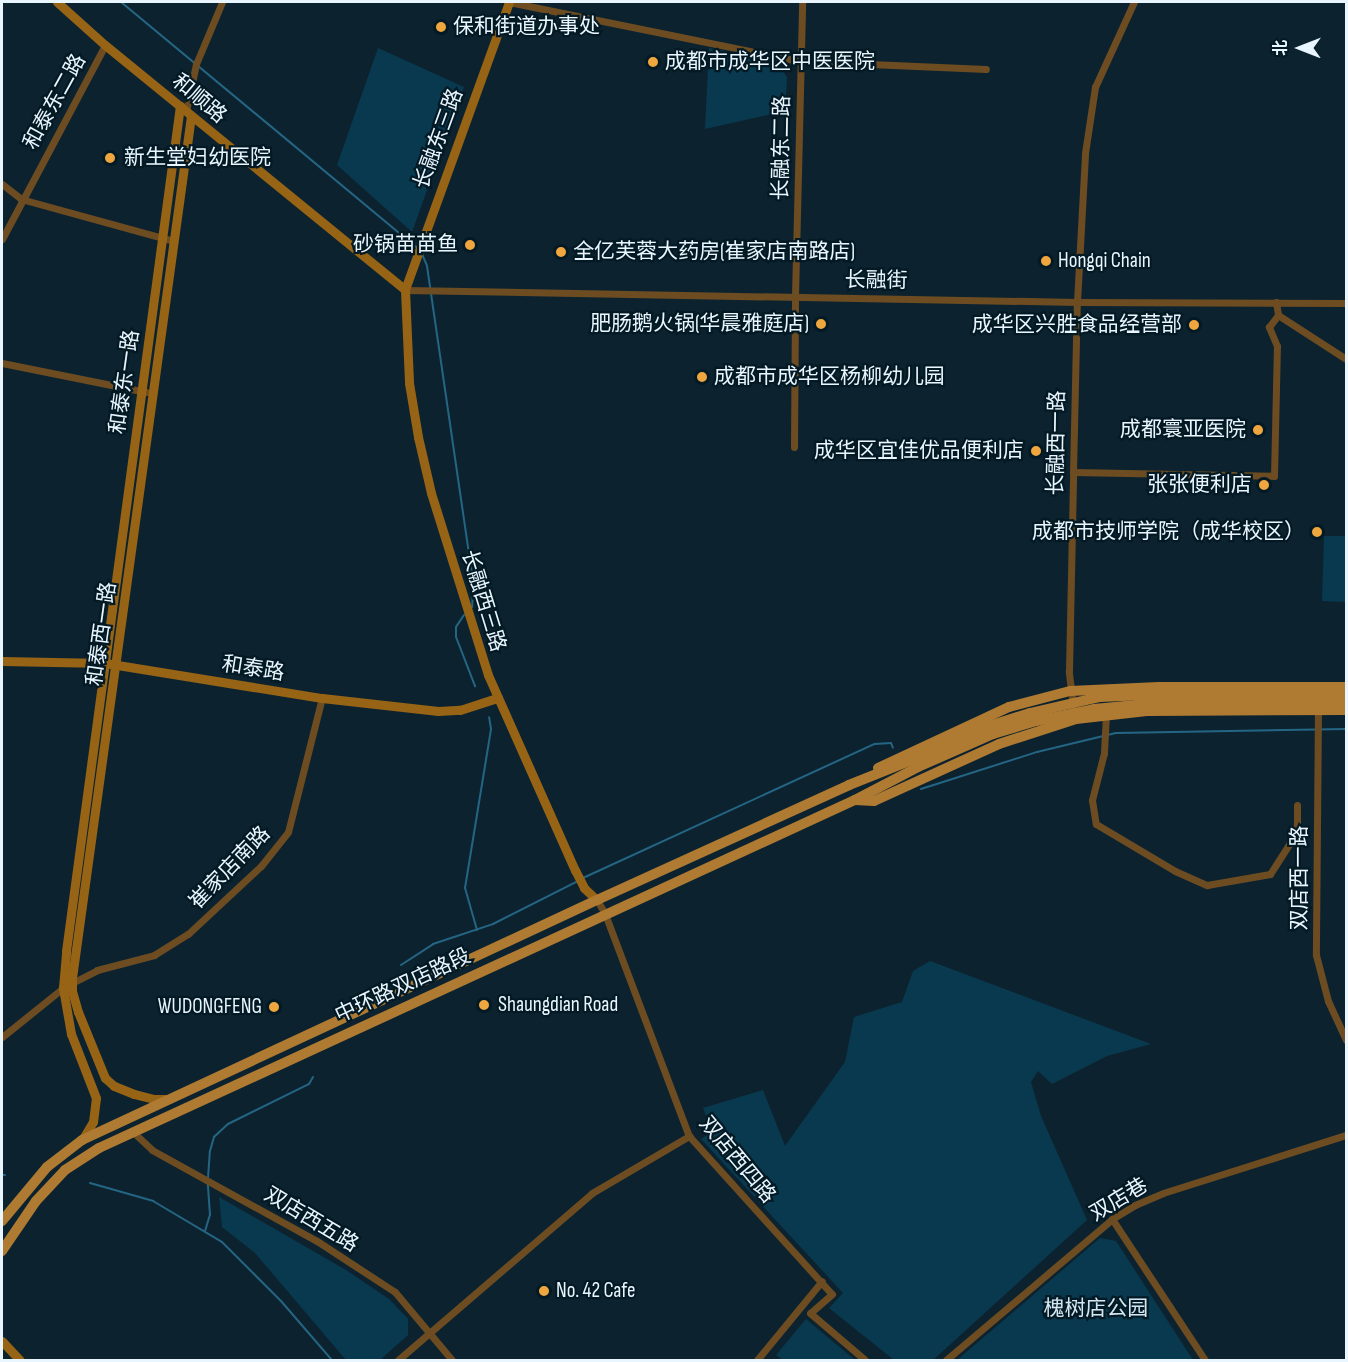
<!DOCTYPE html>
<meta charset="utf-8">
<style>
body{margin:0}
#map{position:relative;width:1348px;height:1362px;overflow:hidden;background:#0c232f;font-family:"Sofia Sans Condensed","Noto Sans SC",sans-serif}
div>[style]{position:absolute}
[style*='--x']{left:calc(var(--x)*1px);top:calc(var(--y)*1px);width:calc(var(--w)*1px);rotate:calc(var(--a)*1deg)}
.green>*{inset:0;background:#09394f}
.stream>*{height:2px;margin:-1px;padding:0 1px;transform-origin:1px;border-radius:1px;background:#256584}
.street>*{height:7px;margin:-3.5px;padding:0 3.5px;transform-origin:3.5px;border-radius:3.5px;background:#6d4c22}
.secondary>*{height:9px;margin:-4.5px;padding:0 4.5px;transform-origin:4.5px;border-radius:4.5px;background:#976415}
.primary>*{height:10px;margin:-5px;padding:0 5px;transform-origin:5px;border-radius:5px;background:#af7a32}
.primary-bridge>*{height:10px;margin:-5px;padding:0 5px;transform-origin:5px;border-radius:5px;background:#af7a32}
.dots>*{width:16px;height:16px;translate:-50% -50%;box-sizing:border-box;border:3px solid #031a25;border-radius:50%}
span{translate:-50% -50%;white-space:nowrap;text-align:center;line-height:1.15;-webkit-text-stroke:4.5px #031a25;paint-order:stroke}
.poi-label{font-size:21px;color:#e9f6ff}
.left{translate:0 -50%;text-align:left}
.right{translate:-100% -50%;text-align:right}
.street-label{font-size:21px;color:#e9f6ff}
.park-label{font-size:21px;color:#d3e7f2}
.frame{position:absolute;inset:0;border:3px solid #e9f6ff;pointer-events:none}
.north{position:absolute;left:1270px;top:18px;width:60px;height:60px;-webkit-text-stroke:4px #031a25;paint-order:stroke;rotate:270deg;font-size:16px;font-weight:700;line-height:24px;text-align:center;color:#e9f6ff}
.north::after{content:'';display:block;margin:auto;width:21px;height:27px;background:#e9f6ff;clip-path:polygon(50% 0,100% 100%,50% 72%,0 100%)}
</style>
<div id="map">
<div class="green">
<div style="clip-path:polygon(378px 48px,464px 87px,412px 232px,337px 165px)"></div>
<div style="clip-path:polygon(709px 48px,775px 61px,787px 77px,785px 111px,705px 129px)"></div>
<div style="clip-path:polygon(1324px 536px,1346px 536px,1346px 602px,1322px 601px)"></div>
<div style="clip-path:polygon(930px 961px,1151px 1044px,1107px 1056px,1052px 1084px,1038px 1071px,1031px 1082px,1041px 1116px,1087px 1220px,933px 1360px,894px 1360px,829px 1308px,843px 1293px,701px 1139px,712px 1132px,703px 1108px,763px 1090px,785px 1146px,845px 1062px,854px 1017px,902px 1002px,913px 971px)"></div>
<div style="clip-path:polygon(219px 1197px,346px 1270px,389px 1299px,408px 1319px,408px 1335px,380px 1360px,346px 1360px,255px 1253px,222px 1227px)"></div>
<div style="clip-path:polygon(1100px 1238px,1116px 1241px,1193px 1360px,957px 1360px)"></div>
<div style="clip-path:polygon(806px 1319px,855px 1360px,783px 1360px,776px 1355px)"></div>
</div>
<div class="stream">
<div style="--x:121;--y:2;--w:383;--a:39.7"></div>
<div style="--x:422;--y:254;--w:13;--a:67"></div>
<div style="--x:427;--y:266;--w:320;--a:81.7"></div>
<div style="--x:473;--y:583;--w:24;--a:92"></div>
<div style="--x:464;--y:615;--w:14;--a:124"></div>
<div style="--x:456;--y:627;--w:10;--a:90"></div>
<div style="--x:456;--y:637;--w:53;--a:68.8"></div>
<div style="--x:921;--y:789;--w:122;--a:-17.7"></div>
<div style="--x:1037;--y:752;--w:81;--a:-13.5"></div>
<div style="--x:1116;--y:733;--w:230;--a:-1"></div>
<div style="--x:583;--y:878;--w:321;--a:-24.7"></div>
<div style="--x:875;--y:744;--w:16;--a:-4"></div>
<div style="--x:891;--y:743;--w:5;--a:68"></div>
<div style="--x:477;--y:930;--w:44;--a:-105.9"></div>
<div style="--x:465;--y:888;--w:161;--a:-80.7"></div>
<div style="--x:491;--y:729;--w:12;--a:-99"></div>
<div style="--x:401;--y:965;--w:38;--a:-33"></div>
<div style="--x:433;--y:944;--w:63;--a:-18.4"></div>
<div style="--x:493;--y:924;--w:95;--a:-26.8"></div>
<div style="--x:2;--y:1175;--w:3;--a:0"></div>
<div style="--x:208;--y:1178;--w:27;--a:-86"></div>
<div style="--x:210;--y:1151;--w:15;--a:-74"></div>
<div style="--x:214;--y:1137;--w:19;--a:-43"></div>
<div style="--x:228;--y:1124;--w:90;--a:-26.3"></div>
<div style="--x:309;--y:1084;--w:8;--a:-60"></div>
<div style="--x:90;--y:1183;--w:66;--a:15.9"></div>
<div style="--x:153;--y:1201;--w:80;--a:30.7"></div>
<div style="--x:222;--y:1242;--w:83;--a:45"></div>
<div style="--x:281;--y:1301;--w:78;--a:49.2"></div>
<div style="--x:205;--y:1231;--w:17;--a:-73"></div>
<div style="--x:210;--y:1215;--w:32;--a:-94"></div>
</div>
<div class="street">
<div style="--x:509;--y:2;--w:297;--a:11.5"></div>
<div style="--x:800;--y:61;--w:186;--a:2.5"></div>
<div style="--x:186;--y:111;--w:48;--a:-78"></div>
<div style="--x:196;--y:64;--w:67;--a:-67.2"></div>
<div style="--x:2;--y:184;--w:24;--a:38"></div>
<div style="--x:21;--y:199;--w:158;--a:15.4"></div>
<div style="--x:2;--y:239;--w:220;--a:-62"></div>
<div style="--x:405;--y:290;--w:672;--a:1.02"></div>
<div style="--x:1077;--y:302;--w:269;--a:0.2"></div>
<div style="--x:1276;--y:302;--w:13;--a:81"></div>
<div style="--x:1278;--y:315;--w:81;--a:32.9"></div>
<div style="--x:2;--y:363;--w:147;--a:11.4"></div>
<div style="--x:794;--y:447;--w:151;--a:-89.6"></div>
<div style="--x:795;--y:296;--w:294;--a:-88.6"></div>
<div style="--x:1073;--y:472;--w:201;--a:1.1"></div>
<div style="--x:1274;--y:476;--w:130;--a:-88.7"></div>
<div style="--x:1277;--y:346;--w:21;--a:-113"></div>
<div style="--x:1269;--y:327;--w:15;--a:-53"></div>
<div style="--x:1073;--y:706;--w:35;--a:-97"></div>
<div style="--x:1069;--y:671;--w:199;--a:-88.8"></div>
<div style="--x:1073;--y:472;--w:170;--a:-88.7"></div>
<div style="--x:1077;--y:302;--w:149;--a:-86.9"></div>
<div style="--x:1085;--y:153;--w:67;--a:-81.4"></div>
<div style="--x:1095;--y:87;--w:94;--a:-65.4"></div>
<div style="--x:1318;--y:710;--w:245;--a:90.5"></div>
<div style="--x:1316;--y:955;--w:48;--a:75.4"></div>
<div style="--x:1328;--y:1001;--w:43;--a:65.2"></div>
<div style="--x:1106;--y:714;--w:39;--a:93"></div>
<div style="--x:1104;--y:753;--w:49;--a:104.3"></div>
<div style="--x:1092;--y:800;--w:24;--a:81"></div>
<div style="--x:1096;--y:824;--w:92;--a:30.7"></div>
<div style="--x:1175;--y:871;--w:35;--a:24"></div>
<div style="--x:1207;--y:885;--w:64;--a:-9.9"></div>
<div style="--x:1270;--y:874;--w:50;--a:-57.3"></div>
<div style="--x:1297;--y:832;--w:27;--a:-90"></div>
<div style="--x:597;--y:900;--w:16;--a:60"></div>
<div style="--x:605;--y:914;--w:237;--a:69.3"></div>
<div style="--x:689;--y:1136;--w:213;--a:47.9"></div>
<div style="--x:832;--y:1294;--w:29;--a:139"></div>
<div style="--x:810;--y:1313;--w:72;--a:40.5"></div>
<div style="--x:72;--y:983;--w:28;--a:-27"></div>
<div style="--x:97;--y:970;--w:59;--a:-14.7"></div>
<div style="--x:154;--y:955;--w:40;--a:-32"></div>
<div style="--x:188;--y:934;--w:100;--a:-43"></div>
<div style="--x:261;--y:866;--w:43;--a:-51.5"></div>
<div style="--x:288;--y:832;--w:138;--a:-75.8"></div>
<div style="--x:2;--y:1037;--w:78;--a:-38.8"></div>
<div style="--x:133;--y:1132;--w:26;--a:43"></div>
<div style="--x:152;--y:1150;--w:188;--a:28.9"></div>
<div style="--x:317;--y:1241;--w:93;--a:33.2"></div>
<div style="--x:395;--y:1292;--w:89;--a:50"></div>
<div style="--x:1112;--y:1219;--w:169;--a:56.6"></div>
<div style="--x:398;--y:1360;--w:256;--a:-40.7"></div>
<div style="--x:592;--y:1193;--w:113;--a:-30.4"></div>
<div style="--x:757;--y:1360;--w:102;--a:-50.6"></div>
<div style="--x:946;--y:1360;--w:218;--a:-40.3"></div>
<div style="--x:1112;--y:1219;--w:27;--a:-31"></div>
<div style="--x:1135;--y:1205;--w:30;--a:-23"></div>
<div style="--x:1163;--y:1193;--w:192;--a:-17.6"></div>
</div>
<div class="secondary">
<div style="--x:57;--y:2;--w:64;--a:41.9"></div>
<div style="--x:105;--y:45;--w:387;--a:39.2"></div>
<div style="--x:509;--y:2;--w:306;--a:109.9"></div>
<div style="--x:405;--y:290;--w:93;--a:87.5"></div>
<div style="--x:409;--y:383;--w:55;--a:80.5"></div>
<div style="--x:418;--y:437;--w:57;--a:76.9"></div>
<div style="--x:431;--y:493;--w:191;--a:72.6"></div>
<div style="--x:488;--y:675;--w:214;--a:66"></div>
<div style="--x:575;--y:870;--w:20;--a:63"></div>
<div style="--x:584;--y:888;--w:18;--a:43"></div>
<div style="--x:2;--y:661;--w:103;--a:1.1"></div>
<div style="--x:105;--y:663;--w:220;--a:9.2"></div>
<div style="--x:322;--y:698;--w:117;--a:6.4"></div>
<div style="--x:438;--y:711;--w:22;--a:-3"></div>
<div style="--x:460;--y:710;--w:40;--a:-18"></div>
<div style="--x:169;--y:1099;--w:15;--a:180"></div>
<div style="--x:154;--y:1099;--w:21;--a:-166"></div>
<div style="--x:134;--y:1094;--w:22;--a:-158"></div>
<div style="--x:114;--y:1086;--w:12;--a:-138"></div>
<div style="--x:105;--y:1078;--w:71;--a:-112.2"></div>
<div style="--x:78;--y:1012;--w:22;--a:-106"></div>
<div style="--x:72;--y:991;--w:13;--a:-90"></div>
<div style="--x:72;--y:978;--w:870;--a:-82.14"></div>
<div style="--x:82;--y:1140;--w:21;--a:-59"></div>
<div style="--x:93;--y:1122;--w:24;--a:-83"></div>
<div style="--x:96;--y:1098;--w:69;--a:-111.3"></div>
<div style="--x:71;--y:1034;--w:47;--a:-99.9"></div>
<div style="--x:63;--y:988;--w:37;--a:-85"></div>
<div style="--x:66;--y:951;--w:853;--a:-82.32"></div>
<div style="--x:2;--y:1341;--w:26;--a:47"></div>
</div>
<div class="primary">
<div style="--x:878;--y:768;--w:145;--a:-25"></div>
<div style="--x:1009;--y:707;--w:63;--a:-14.7"></div>
<div style="--x:1070;--y:691;--w:89;--a:-2.6"></div>
<div style="--x:1159;--y:687;--w:187;--a:0"></div>
<div style="--x:855;--y:800;--w:19;--a:3"></div>
<div style="--x:874;--y:801;--w:137;--a:-24.5"></div>
<div style="--x:999;--y:744;--w:81;--a:-18"></div>
<div style="--x:1076;--y:719;--w:71;--a:-6.4"></div>
<div style="--x:1147;--y:711;--w:199;--a:-0.3"></div>
<div style="--x:2;--y:1221;--w:70;--a:-50.2"></div>
<div style="--x:47;--y:1167;--w:44;--a:-37.6"></div>
<div style="--x:82;--y:1140;--w:568;--a:-24.99"></div>
<div style="--x:597;--y:900;--w:277;--a:-24.5"></div>
<div style="--x:849;--y:785;--w:70;--a:-21.8"></div>
<div style="--x:2;--y:1251;--w:60;--a:-55.8"></div>
<div style="--x:36;--y:1201;--w:42;--a:-46.9"></div>
<div style="--x:65;--y:1170;--w:40;--a:-32.9"></div>
<div style="--x:99;--y:1148;--w:832;--a:-24.72"></div>
<div style="--x:855;--y:800;--w:71;--a:-27.6"></div>
</div>
<div class="primary-bridge">
<div style="--x:914;--y:759;--w:82;--a:-23.7"></div>
<div style="--x:989;--y:726;--w:43;--a:-17.6"></div>
<div style="--x:1030;--y:713;--w:72;--a:-12.9"></div>
<div style="--x:1100;--y:697;--w:45;--a:-2.5"></div>
<div style="--x:1145;--y:695;--w:201;--a:-0.3"></div>
<div style="--x:918;--y:767;--w:82;--a:-23.7"></div>
<div style="--x:993;--y:734;--w:45;--a:-16.8"></div>
<div style="--x:1036;--y:721;--w:59;--a:-11.7"></div>
<div style="--x:1094;--y:709;--w:53;--a:-5.4"></div>
<div style="--x:1147;--y:704;--w:199;--a:-0.3"></div>
</div>
<div class="dots">
<div style="left:441px;top:27px;background:#f0a63f"></div>
<div style="left:653px;top:62px;background:#f0a63f"></div>
<div style="left:110px;top:158px;background:#f0a63f"></div>
<div style="left:470px;top:245px;background:#f0a63f"></div>
<div style="left:561px;top:252px;background:#f0a63f"></div>
<div style="left:1046px;top:261px;background:#f0a63f"></div>
<div style="left:821px;top:324px;background:#f0a63f"></div>
<div style="left:1194px;top:325px;background:#f0a63f"></div>
<div style="left:702px;top:377px;background:#f0a63f"></div>
<div style="left:1258px;top:430px;background:#f0a63f"></div>
<div style="left:1036px;top:451px;background:#f0a63f"></div>
<div style="left:1264px;top:485px;background:#f0a63f"></div>
<div style="left:1317px;top:532px;background:#f0a63f"></div>
<div style="left:484px;top:1005px;background:#f0a63f"></div>
<div style="left:274px;top:1007px;background:#f0a63f"></div>
<div style="left:544px;top:1291px;background:#f0a63f"></div>
</div>
<div class="poi-label">
<span class="left" style="left:453px;top:27px">保和街道办事处</span>
<span class="left" style="left:665px;top:62px">成都市成华区中医医院</span>
<span class="left" style="left:124px;top:158px">新生堂妇幼医院</span>
<span class="right" style="left:458px;top:245px">砂锅苗苗鱼</span>
<span class="left" style="left:573px;top:252px">全亿芙蓉大药房(崔家店南路店)</span>
<span class="left" style="left:1058px;top:261px">Hongqi Chain</span>
<span class="right" style="left:809px;top:324px">肥肠鹅火锅(华晨雅庭店)</span>
<span class="right" style="left:1182px;top:325px">成华区兴胜食品经营部</span>
<span class="left" style="left:714px;top:377px">成都市成华区杨柳幼儿园</span>
<span class="right" style="left:1246px;top:430px">成都寰亚医院</span>
<span class="right" style="left:1024px;top:451px">成华区宜佳优品便利店</span>
<span class="right" style="left:1252px;top:485px">张张便利店</span>
<span class="right" style="left:1305px;top:532px">成都市技师学院（成华校区）</span>
<span class="left" style="left:498px;top:1005px">Shaungdian Road</span>
<span class="right" style="left:262px;top:1007px">WUDONGFENG</span>
<span class="left" style="left:556px;top:1291px">No. 42 Cafe</span>
</div>
<div class="street-label">
<span style="left:199px;top:99px;rotate:40deg">和顺路</span>
<span style="left:55px;top:102px;rotate:-61deg">和泰东二路</span>
<span style="left:439px;top:139px;rotate:-70deg">长融东三路</span>
<span style="left:782px;top:148px;rotate:-89deg">长融东二路</span>
<span style="left:876px;top:281px;rotate:1deg">长融街</span>
<span style="left:125px;top:382px;rotate:-82deg">和泰东一路</span>
<span style="left:1057px;top:443px;rotate:-89deg">长融西一路</span>
<span style="left:483px;top:601px;rotate:73deg">长融西三路</span>
<span style="left:102px;top:634px;rotate:-82deg">和泰西一路</span>
<span style="left:253px;top:669px;rotate:9deg">和泰路</span>
<span style="left:230px;top:868px;rotate:-46deg">崔家店南路</span>
<span style="left:1300px;top:878px;rotate:-90deg">双店西一路</span>
<span style="left:403px;top:986px;rotate:-25deg">中环路双店路段</span>
<span style="left:737px;top:1160px;rotate:50deg">双店西四路</span>
<span style="left:1119px;top:1200px;rotate:-31deg">双店巷</span>
<span style="left:311px;top:1220px;rotate:31deg">双店西五路</span>
</div>
<div class="park-label">
<span style="left:1096px;top:1309px">槐树店公园</span>
</div>
<div class="frame"></div>
<div class="north">北</div>
</div>
